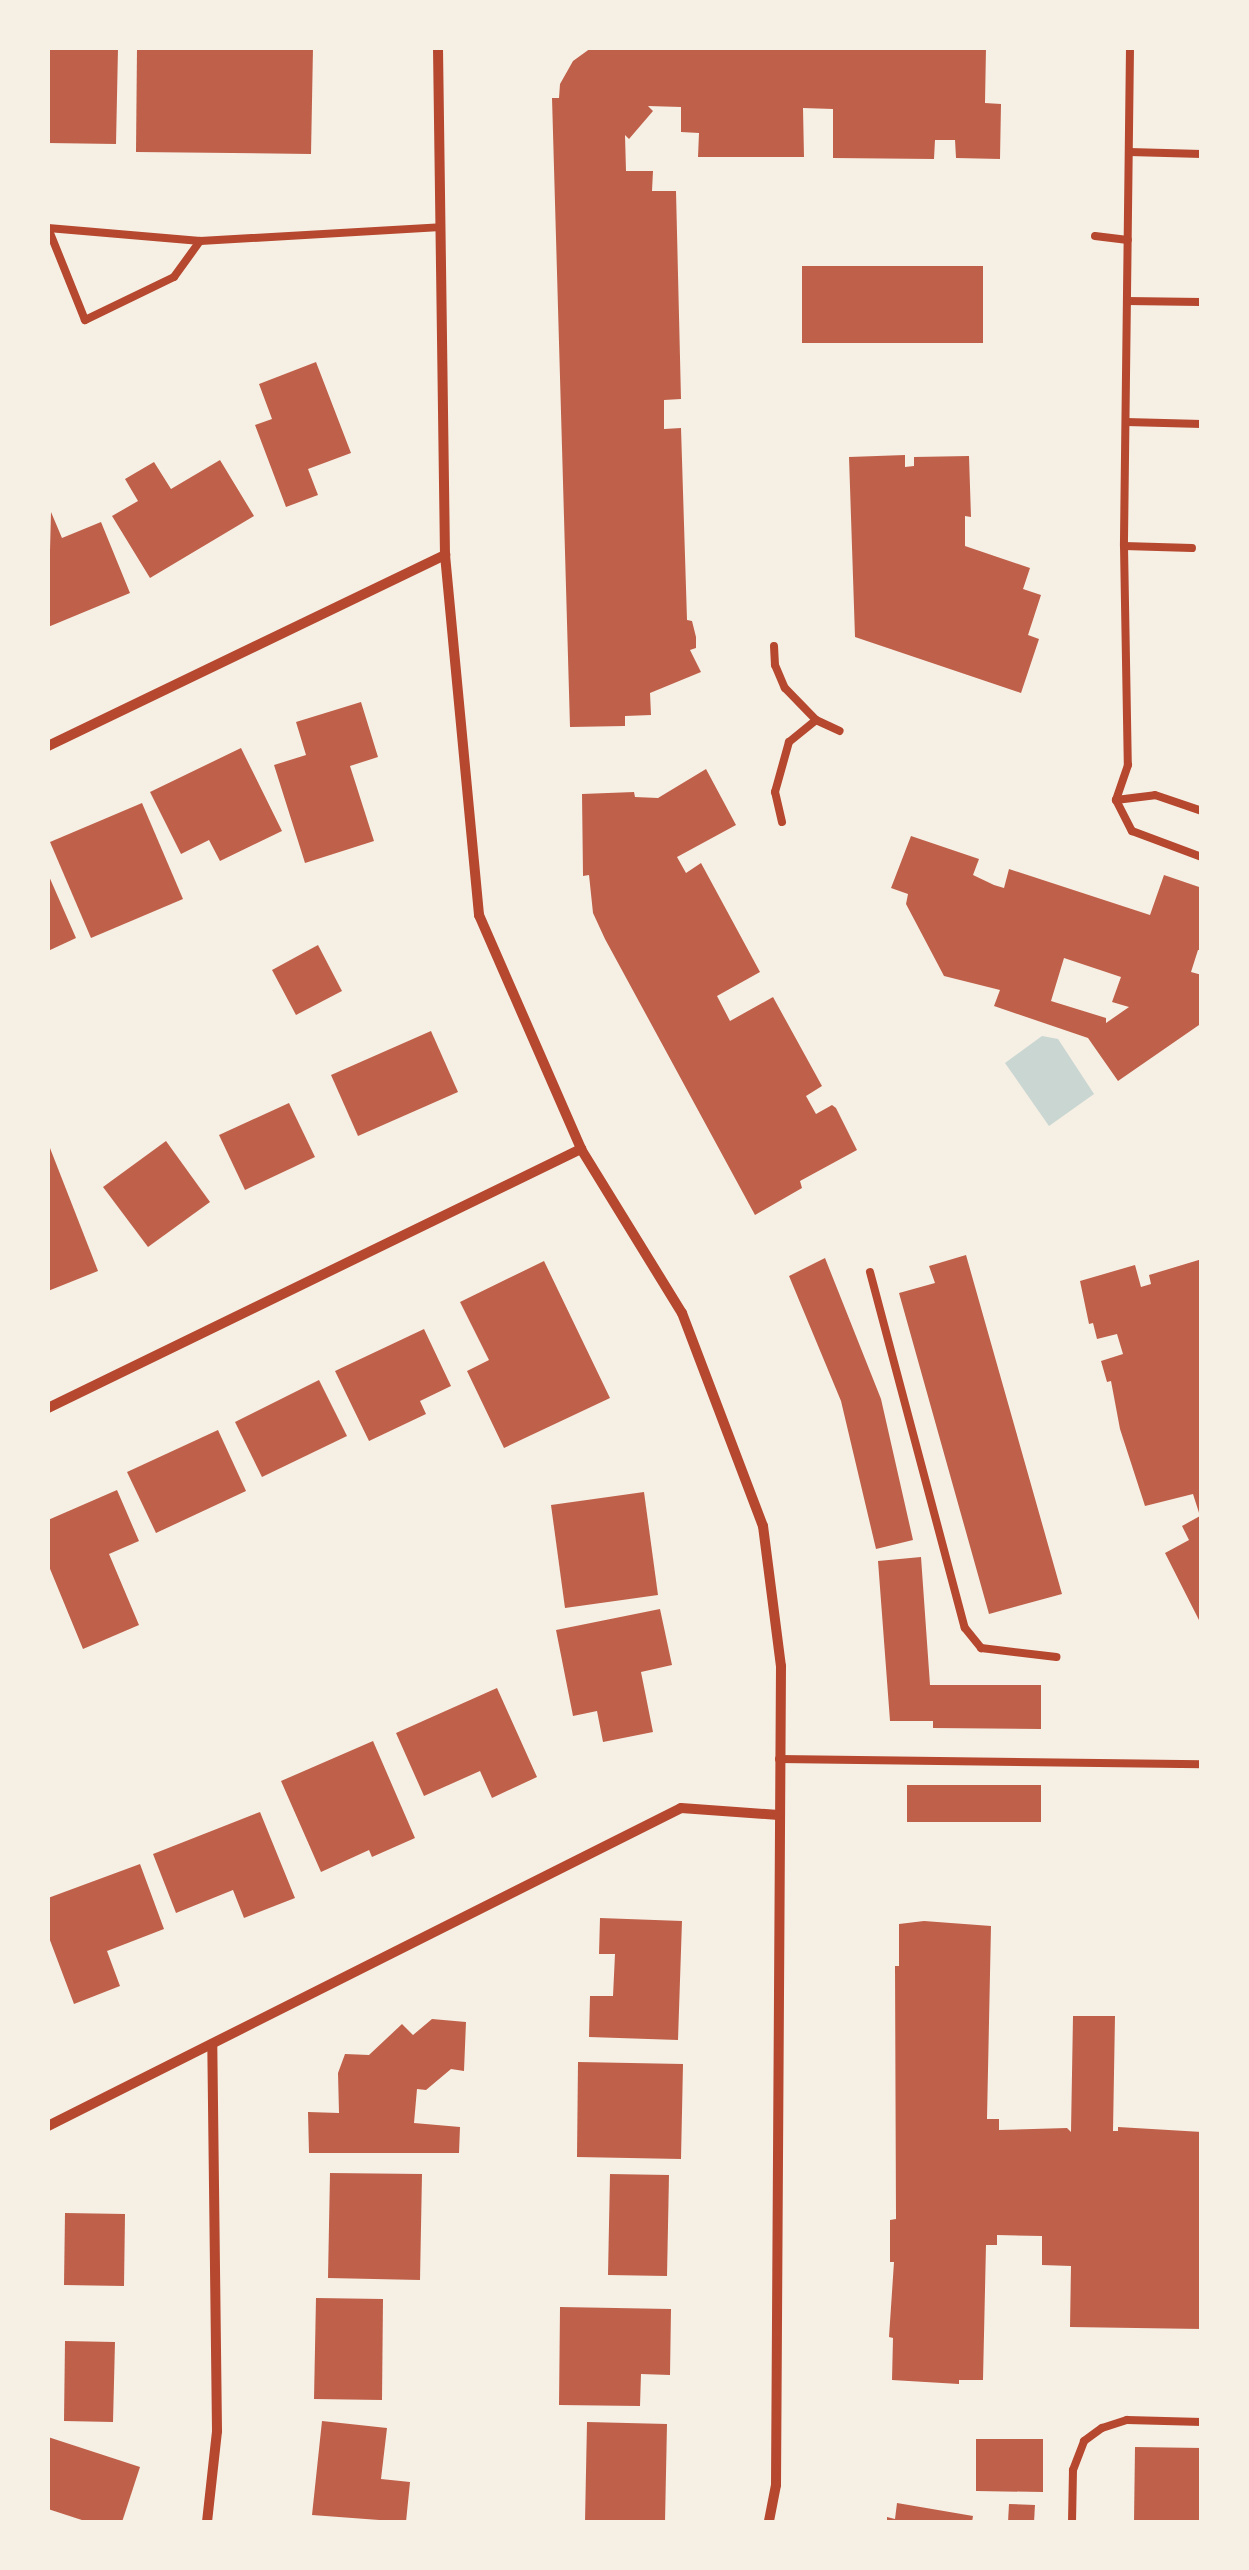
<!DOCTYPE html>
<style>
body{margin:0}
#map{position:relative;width:1249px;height:2570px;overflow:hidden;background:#f6efe4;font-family:Overpass,sans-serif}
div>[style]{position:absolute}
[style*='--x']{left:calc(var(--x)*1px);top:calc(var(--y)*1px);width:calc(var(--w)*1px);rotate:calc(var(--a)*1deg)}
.water>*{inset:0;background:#c9d6d2}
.building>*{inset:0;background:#bf614a}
.service>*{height:8px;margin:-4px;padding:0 4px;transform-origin:4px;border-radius:4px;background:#b5482f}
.minor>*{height:10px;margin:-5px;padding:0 5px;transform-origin:5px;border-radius:5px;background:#b5482f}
span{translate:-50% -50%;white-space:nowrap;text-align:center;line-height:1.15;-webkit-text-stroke:10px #f6efe4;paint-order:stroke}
.frame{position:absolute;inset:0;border:50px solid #f6efe4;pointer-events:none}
</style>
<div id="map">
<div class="water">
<div style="clip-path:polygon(1042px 1036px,1058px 1039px,1094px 1094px,1049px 1126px,1005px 1063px)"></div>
</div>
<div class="building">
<div style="clip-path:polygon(48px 48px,118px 48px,116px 144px,48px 143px)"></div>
<div style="clip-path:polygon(137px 48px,313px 48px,311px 154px,136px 152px)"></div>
<div style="clip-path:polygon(591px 48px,986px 48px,985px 103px,1001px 104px,1000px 159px,956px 158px,955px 140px,935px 140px,934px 159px,833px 158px,833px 109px,803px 108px,804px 157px,698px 157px,699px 133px,681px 132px,681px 107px,648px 106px,653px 111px,629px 139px,625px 135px,626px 171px,653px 171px,652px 191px,676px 191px,681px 399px,664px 400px,664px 429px,681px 428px,687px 620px,692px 621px,696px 637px,696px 648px,690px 650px,701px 672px,650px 693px,651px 715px,625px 716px,625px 726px,570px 727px,552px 98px,559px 98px,560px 84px,573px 61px)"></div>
<div style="clip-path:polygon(802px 266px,983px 266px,983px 343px,802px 343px)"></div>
<div style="clip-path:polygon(316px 362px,351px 453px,308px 469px,318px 495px,286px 507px,255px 425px,272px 419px,259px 384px)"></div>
<div style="clip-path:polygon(905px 455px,905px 467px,914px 466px,914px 457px,969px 456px,971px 517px,965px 516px,965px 546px,1030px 568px,1023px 589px,1041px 595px,1028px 635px,1039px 639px,1021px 693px,855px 637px,849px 457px)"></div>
<div style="clip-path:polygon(220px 460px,254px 516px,150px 578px,112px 516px,138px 501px,125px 479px,154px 462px,171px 489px)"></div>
<div style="clip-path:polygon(51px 512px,62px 538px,101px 522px,130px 593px,48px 627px)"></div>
<div style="clip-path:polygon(361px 702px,378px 757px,350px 766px,374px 841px,305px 863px,274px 765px,306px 755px,296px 722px)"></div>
<div style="clip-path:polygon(241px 748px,282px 831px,220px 861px,209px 840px,181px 854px,150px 792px)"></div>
<div style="clip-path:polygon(706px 769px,736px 825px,677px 857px,686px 873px,701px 863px,760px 972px,717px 996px,730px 1021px,773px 997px,822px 1086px,806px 1096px,816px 1114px,832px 1105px,836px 1108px,857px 1150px,800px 1181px,802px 1188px,755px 1215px,605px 939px,593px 913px,589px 875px,583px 876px,582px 794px,634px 792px,635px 797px,658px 798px)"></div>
<div style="clip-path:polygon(142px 803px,183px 899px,91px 938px,50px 842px)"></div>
<div style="clip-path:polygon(evenodd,911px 836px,979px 859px,973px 875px,994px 885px,1004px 888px,1009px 869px,1150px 915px,1164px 875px,1202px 888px,1202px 950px,1198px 950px,1191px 972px,1202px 975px,1199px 1025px,1118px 1081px,1088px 1038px,994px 1006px,1000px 990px,944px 976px,906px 904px,908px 894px,891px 888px,911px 836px,1064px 958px,1121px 977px,1112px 1002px,1129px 1007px,1106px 1023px,1106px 1018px,1051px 1001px,1064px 958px)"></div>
<div style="clip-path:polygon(48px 874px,76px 938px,48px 951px)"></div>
<div style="clip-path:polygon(318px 945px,342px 991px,296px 1015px,272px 970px)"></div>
<div style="clip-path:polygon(431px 1031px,458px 1092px,358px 1136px,331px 1075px)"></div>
<div style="clip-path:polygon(289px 1103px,315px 1157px,245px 1190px,219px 1135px)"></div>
<div style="clip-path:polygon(166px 1141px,210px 1202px,148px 1247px,103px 1187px)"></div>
<div style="clip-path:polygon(48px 1143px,98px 1271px,48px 1291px)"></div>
<div style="clip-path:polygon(966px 1255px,1062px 1594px,989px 1614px,899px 1293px,935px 1283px,929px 1266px)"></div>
<div style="clip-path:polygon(825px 1258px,881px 1399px,913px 1540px,876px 1549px,841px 1401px,789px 1276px)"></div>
<div style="clip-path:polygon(1202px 1259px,1202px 1626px,1165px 1553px,1189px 1540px,1182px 1526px,1200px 1516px,1193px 1494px,1145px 1506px,1120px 1429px,1111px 1381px,1107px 1382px,1101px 1361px,1123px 1354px,1117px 1334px,1097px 1339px,1093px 1323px,1089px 1324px,1080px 1281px,1135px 1265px,1141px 1287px,1151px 1284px,1149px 1275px)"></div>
<div style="clip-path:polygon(544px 1261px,610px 1398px,504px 1448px,467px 1371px,489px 1360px,460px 1302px)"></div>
<div style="clip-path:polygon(424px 1329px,451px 1386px,420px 1401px,426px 1414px,369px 1441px,335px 1371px)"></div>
<div style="clip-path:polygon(319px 1380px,347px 1436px,262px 1477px,235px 1422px)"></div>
<div style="clip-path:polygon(218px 1430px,246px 1491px,156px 1533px,127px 1472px)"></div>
<div style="clip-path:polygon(117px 1490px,139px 1541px,109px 1554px,139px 1625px,83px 1649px,48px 1564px,48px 1520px)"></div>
<div style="clip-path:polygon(644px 1492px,658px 1595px,565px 1608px,551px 1505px)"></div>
<div style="clip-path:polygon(921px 1557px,930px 1685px,1041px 1685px,1041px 1729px,933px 1728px,933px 1721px,890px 1721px,878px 1561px)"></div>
<div style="clip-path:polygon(660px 1609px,672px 1665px,641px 1672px,653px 1732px,603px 1742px,597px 1711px,573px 1716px,556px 1630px)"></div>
<div style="clip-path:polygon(497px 1688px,537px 1777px,492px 1798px,480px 1771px,424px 1796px,396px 1733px)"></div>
<div style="clip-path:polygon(373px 1741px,415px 1838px,372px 1857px,369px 1850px,321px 1872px,281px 1781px)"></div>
<div style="clip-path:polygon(907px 1785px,1041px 1785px,1041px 1822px,907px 1822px)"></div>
<div style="clip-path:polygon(260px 1812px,295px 1898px,244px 1918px,233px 1890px,176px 1913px,153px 1854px)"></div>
<div style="clip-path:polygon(140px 1864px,164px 1929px,107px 1951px,120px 1986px,74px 2004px,48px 1935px,48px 1898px)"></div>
<div style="clip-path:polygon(600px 1918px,682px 1921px,678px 2040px,589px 2037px,590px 1996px,613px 1996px,615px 1954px,599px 1954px)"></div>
<div style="clip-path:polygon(924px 1921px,991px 1926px,987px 2119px,999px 2119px,999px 2130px,1067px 2128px,1071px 2132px,1073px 2016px,1115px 2016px,1113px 2131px,1118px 2131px,1118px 2127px,1202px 2132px,1202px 2329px,1070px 2327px,1071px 2266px,1042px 2265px,1042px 2236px,997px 2235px,997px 2245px,986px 2245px,983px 2380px,959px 2380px,959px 2384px,892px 2380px,893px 2338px,889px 2337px,894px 2262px,890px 2262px,890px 2220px,896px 2219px,895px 1966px,899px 1966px,899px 1924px)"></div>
<div style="clip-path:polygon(432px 2019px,466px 2022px,464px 2071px,451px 2069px,426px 2090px,417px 2089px,414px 2123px,460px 2127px,459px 2153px,309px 2153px,308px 2112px,339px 2113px,338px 2073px,345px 2054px,369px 2055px,402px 2024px,413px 2035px)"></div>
<div style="clip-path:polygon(578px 2062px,683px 2064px,681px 2159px,577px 2157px)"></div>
<div style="clip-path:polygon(330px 2173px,422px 2174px,420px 2280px,328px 2278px)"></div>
<div style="clip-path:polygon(610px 2174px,669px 2175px,667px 2276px,608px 2275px)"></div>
<div style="clip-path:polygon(65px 2213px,125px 2214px,124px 2286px,64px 2285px)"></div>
<div style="clip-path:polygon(316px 2298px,383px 2299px,382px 2400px,314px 2399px)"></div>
<div style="clip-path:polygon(560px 2307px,671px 2309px,670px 2375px,641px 2374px,640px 2406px,559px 2405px)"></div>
<div style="clip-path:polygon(65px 2341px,115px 2342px,113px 2422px,64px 2421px)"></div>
<div style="clip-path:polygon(322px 2421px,387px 2428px,381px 2479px,410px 2482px,406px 2522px,312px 2515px)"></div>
<div style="clip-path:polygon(587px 2422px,667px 2424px,665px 2522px,585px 2522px)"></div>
<div style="clip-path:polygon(48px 2437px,140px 2467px,122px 2522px,88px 2522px,48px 2509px)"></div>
<div style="clip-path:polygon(976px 2439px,1043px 2439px,1043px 2492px,976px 2491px)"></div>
<div style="clip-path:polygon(1135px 2447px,1202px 2448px,1202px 2522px,1134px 2522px)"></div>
<div style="clip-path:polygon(897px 2503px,973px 2516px,972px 2522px,887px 2522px,887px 2517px,895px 2519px)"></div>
<div style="clip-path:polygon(1009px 2504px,1035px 2505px,1034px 2522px,1008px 2522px)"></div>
</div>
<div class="service">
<div style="--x:1130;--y:48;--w:498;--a:90.7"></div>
<div style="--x:1124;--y:546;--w:219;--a:89"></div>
<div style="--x:1128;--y:765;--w:37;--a:109"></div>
<div style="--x:1116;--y:800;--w:35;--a:63"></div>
<div style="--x:1132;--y:831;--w:75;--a:20.4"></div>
<div style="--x:1129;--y:152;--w:73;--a:1.6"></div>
<div style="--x:1095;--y:236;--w:33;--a:7"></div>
<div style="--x:200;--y:241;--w:44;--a:125.8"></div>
<div style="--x:174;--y:277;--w:99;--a:154.2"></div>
<div style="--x:85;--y:320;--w:99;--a:-111.9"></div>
<div style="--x:48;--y:228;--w:153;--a:4.9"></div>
<div style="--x:200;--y:241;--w:241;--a:-3.3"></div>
<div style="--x:1127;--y:301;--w:74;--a:0.8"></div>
<div style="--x:1126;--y:422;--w:76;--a:1.5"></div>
<div style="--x:1124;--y:546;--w:68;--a:1.7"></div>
<div style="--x:774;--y:646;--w:19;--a:87"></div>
<div style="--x:775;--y:665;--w:25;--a:67"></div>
<div style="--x:785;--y:688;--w:45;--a:45.9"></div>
<div style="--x:1116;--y:800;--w:39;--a:-7"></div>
<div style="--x:1155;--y:795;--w:50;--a:18.8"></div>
<div style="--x:782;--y:822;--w:31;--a:-103"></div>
<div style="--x:775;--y:792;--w:52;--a:-74.4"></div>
<div style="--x:789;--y:742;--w:35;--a:-39"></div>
<div style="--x:816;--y:720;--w:26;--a:25"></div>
<div style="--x:870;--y:1272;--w:368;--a:75.1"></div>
<div style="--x:965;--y:1628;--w:26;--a:51"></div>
<div style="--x:981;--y:1648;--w:76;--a:6.8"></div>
<div style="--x:779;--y:1759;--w:423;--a:0.7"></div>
<div style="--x:1072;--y:2522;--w:52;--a:-88.9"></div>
<div style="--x:1073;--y:2470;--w:31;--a:-69"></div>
<div style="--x:1084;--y:2441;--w:22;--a:-36"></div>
<div style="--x:1102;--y:2428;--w:26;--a:-18"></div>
<div style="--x:1127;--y:2420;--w:75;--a:1.5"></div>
</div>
<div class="minor">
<div style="--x:438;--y:48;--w:507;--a:89.21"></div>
<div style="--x:445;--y:555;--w:362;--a:84.6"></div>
<div style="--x:479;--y:915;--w:255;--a:66.4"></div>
<div style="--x:581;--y:1149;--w:193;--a:58.4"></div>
<div style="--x:682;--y:1313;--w:228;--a:69.2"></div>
<div style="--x:763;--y:1526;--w:141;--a:82.7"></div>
<div style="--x:781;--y:1666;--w:819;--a:90.35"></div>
<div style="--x:776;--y:2485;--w:38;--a:101"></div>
<div style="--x:48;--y:746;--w:441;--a:-25.7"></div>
<div style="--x:48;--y:1408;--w:593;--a:-25.92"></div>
<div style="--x:48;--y:2126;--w:708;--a:-26.67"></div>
<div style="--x:681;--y:1808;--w:98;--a:4.1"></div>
<div style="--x:207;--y:2522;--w:92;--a:-83.7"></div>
<div style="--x:217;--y:2431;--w:387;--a:-90.7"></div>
</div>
<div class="frame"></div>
</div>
